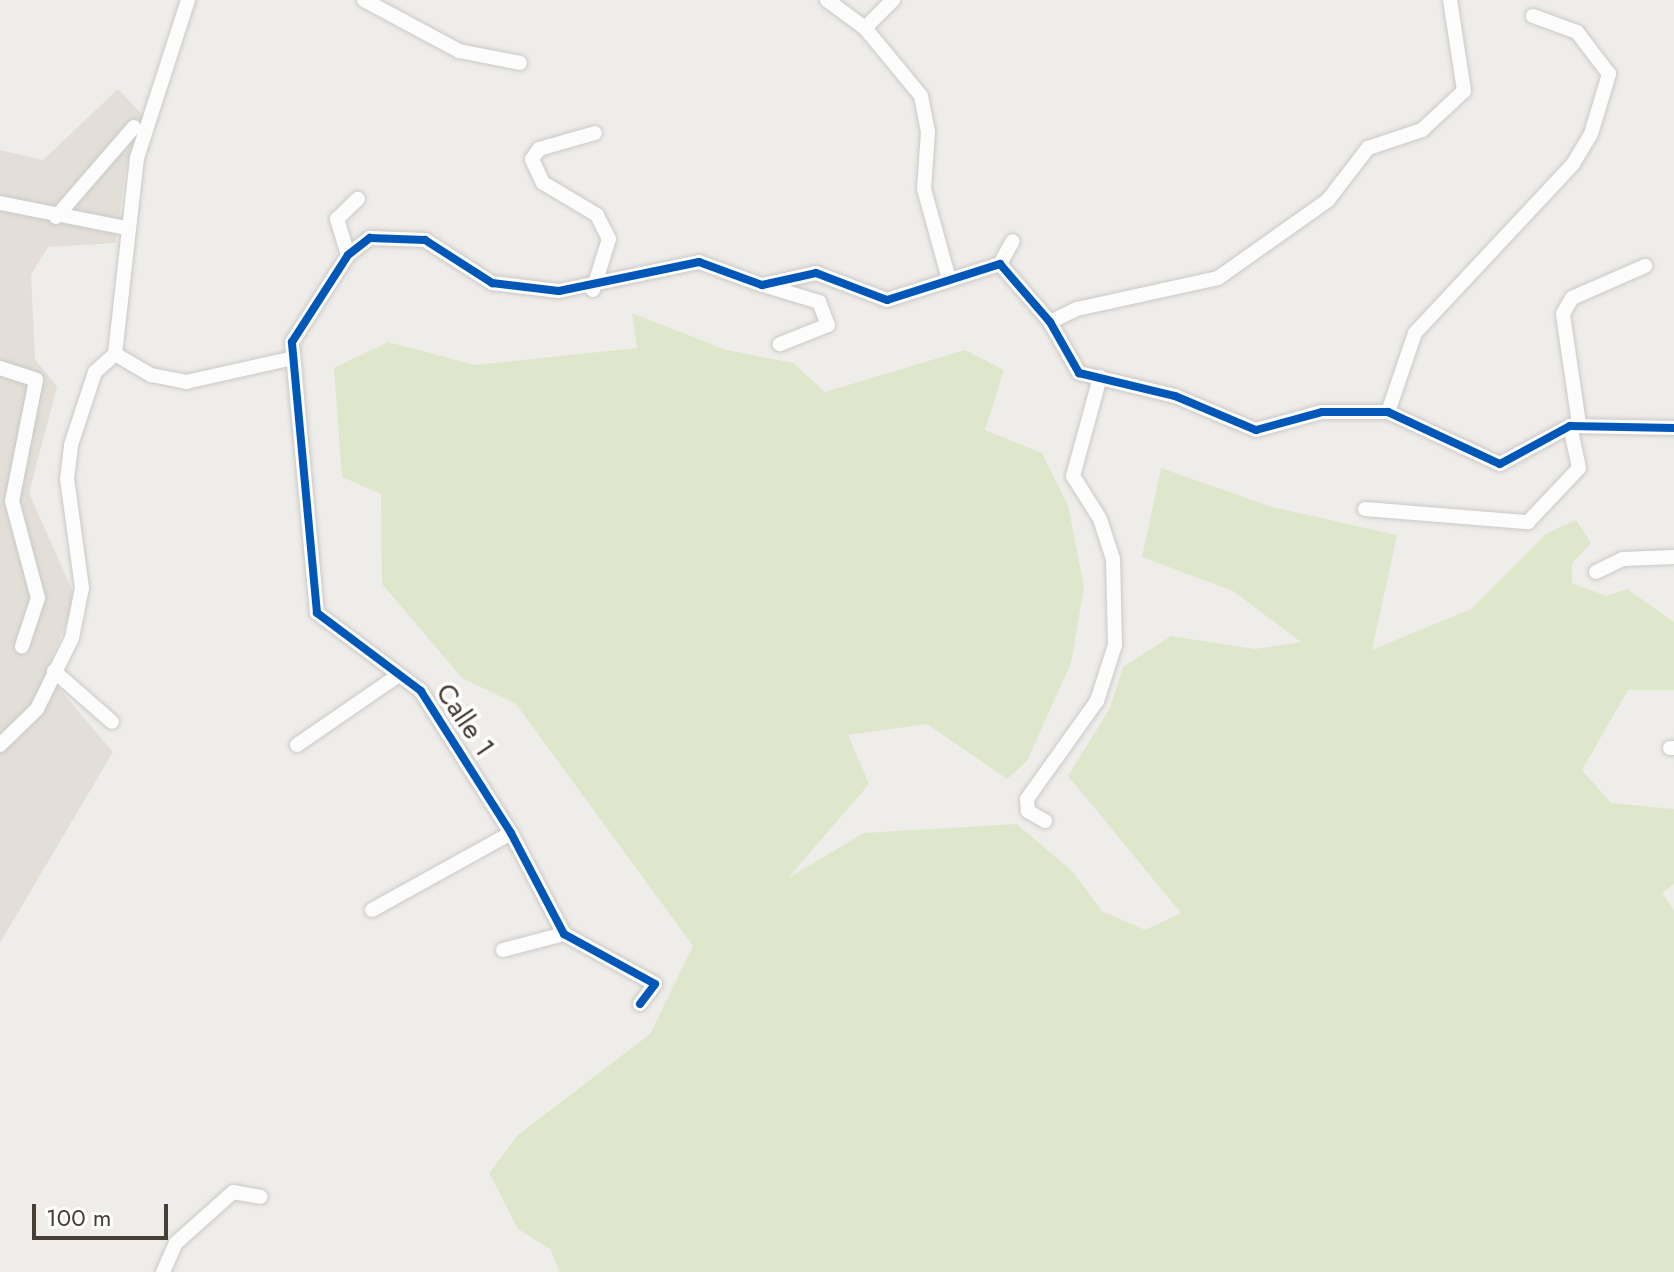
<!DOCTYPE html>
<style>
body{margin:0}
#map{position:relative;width:1674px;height:1272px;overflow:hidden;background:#efedea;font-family:Jost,sans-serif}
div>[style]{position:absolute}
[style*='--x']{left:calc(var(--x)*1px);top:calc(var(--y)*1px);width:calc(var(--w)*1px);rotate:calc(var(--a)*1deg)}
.residential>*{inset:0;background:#e3dfd8}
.green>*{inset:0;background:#dee7cc}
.roads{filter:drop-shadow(0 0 2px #cbc9c6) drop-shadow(0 0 2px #cbc9c6)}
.minor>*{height:14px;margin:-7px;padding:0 7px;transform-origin:7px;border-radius:7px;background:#fdfcfc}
.cycleway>*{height:8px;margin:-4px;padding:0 4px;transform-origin:4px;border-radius:4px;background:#0057b8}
span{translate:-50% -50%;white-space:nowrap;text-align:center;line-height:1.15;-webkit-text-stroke:7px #fff;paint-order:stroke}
.street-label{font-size:28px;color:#443e37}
.scale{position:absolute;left:32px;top:1204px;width:136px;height:36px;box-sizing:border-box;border:4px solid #443e37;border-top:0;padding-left:10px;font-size:24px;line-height:28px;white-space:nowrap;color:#443e37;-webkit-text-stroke:6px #fff;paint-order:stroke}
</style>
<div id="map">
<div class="residential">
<div style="clip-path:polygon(118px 89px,143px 115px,125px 171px,116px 243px,48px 247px,31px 275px,35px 359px,57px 387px,29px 493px,76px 599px,46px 673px,113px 752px,0 943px,0 150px,43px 160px)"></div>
</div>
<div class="green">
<div style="clip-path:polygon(632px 313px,726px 350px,793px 363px,825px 392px,965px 350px,1004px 370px,985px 430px,1042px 453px,1068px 505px,1084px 587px,1071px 663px,1027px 761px,1007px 779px,927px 724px,848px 735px,869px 784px,788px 878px,864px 833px,1017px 824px,1072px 871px,1102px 911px,1145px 930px,1181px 913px,1068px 776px,1110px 708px,1123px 667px,1171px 636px,1255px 649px,1301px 642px,1233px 591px,1142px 557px,1161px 468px,1272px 507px,1397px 535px,1372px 650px,1471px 609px,1546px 534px,1576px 520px,1591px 543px,1572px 563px,1572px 583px,1606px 596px,1627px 589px,1674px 622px,1674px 690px,1628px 690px,1582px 770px,1611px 803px,1674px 809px,1674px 884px,1662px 893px,1674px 910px,1674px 1272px,560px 1272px,550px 1249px,518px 1229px,489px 1173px,518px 1135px,650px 1034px,693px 946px,516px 704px,462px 678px,382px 584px,381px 494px,342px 477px,334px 368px,388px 342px,475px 365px,637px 348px)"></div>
</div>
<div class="roads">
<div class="minor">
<div style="--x:364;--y:0;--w:108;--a:28.2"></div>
<div style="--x:459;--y:51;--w:62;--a:11.1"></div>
<div style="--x:827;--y:0;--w:47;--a:36.4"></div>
<div style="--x:865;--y:28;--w:88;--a:50.5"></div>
<div style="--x:921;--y:96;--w:36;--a:79"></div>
<div style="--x:928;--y:131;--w:58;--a:93.9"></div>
<div style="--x:924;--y:189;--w:93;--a:74.5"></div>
<div style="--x:865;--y:28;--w:40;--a:-45"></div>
<div style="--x:0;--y:203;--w:128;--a:11.2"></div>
<div style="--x:56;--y:217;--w:119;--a:-49.1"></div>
<div style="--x:348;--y:255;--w:38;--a:-107"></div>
<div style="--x:337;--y:219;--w:29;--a:-44"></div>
<div style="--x:1000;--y:264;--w:26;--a:-61"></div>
<div style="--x:763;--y:285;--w:59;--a:16.9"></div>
<div style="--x:819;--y:302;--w:25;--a:69"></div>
<div style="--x:828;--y:325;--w:52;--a:158.4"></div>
<div style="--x:593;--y:290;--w:53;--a:-72.6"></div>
<div style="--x:609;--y:239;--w:27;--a:-117"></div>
<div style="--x:597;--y:215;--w:63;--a:-149.3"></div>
<div style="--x:543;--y:183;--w:26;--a:-115"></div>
<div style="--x:532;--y:159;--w:12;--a:-55"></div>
<div style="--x:539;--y:149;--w:58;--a:-15.9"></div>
<div style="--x:1050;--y:322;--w:30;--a:-26"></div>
<div style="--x:1077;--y:309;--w:144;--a:-12.4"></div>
<div style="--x:1218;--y:278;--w:135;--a:-35.3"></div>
<div style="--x:1328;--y:200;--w:66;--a:-52.4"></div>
<div style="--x:1368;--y:148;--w:57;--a:-18.4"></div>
<div style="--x:1422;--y:130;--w:57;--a:-42.9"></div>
<div style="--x:1464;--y:91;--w:92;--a:-98.7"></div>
<div style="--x:115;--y:354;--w:42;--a:30.3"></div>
<div style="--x:151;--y:375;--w:36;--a:11"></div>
<div style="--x:186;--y:382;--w:110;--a:-12.6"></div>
<div style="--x:0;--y:368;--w:38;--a:18"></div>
<div style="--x:36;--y:380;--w:123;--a:101.2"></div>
<div style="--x:12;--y:501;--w:100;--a:75"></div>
<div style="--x:38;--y:598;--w:51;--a:108.4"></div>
<div style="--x:1388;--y:412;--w:83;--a:-71.1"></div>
<div style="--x:1415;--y:333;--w:231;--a:-46.9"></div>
<div style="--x:1573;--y:164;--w:35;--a:-59"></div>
<div style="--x:1591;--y:134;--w:63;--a:-73.3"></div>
<div style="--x:1609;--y:74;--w:53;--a:-127.3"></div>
<div style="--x:1577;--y:32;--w:47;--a:-160"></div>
<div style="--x:1579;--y:424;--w:111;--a:-98.3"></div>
<div style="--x:1563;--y:314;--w:18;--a:-61"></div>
<div style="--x:1572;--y:298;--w:80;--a:-23.7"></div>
<div style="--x:1365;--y:509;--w:164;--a:4.6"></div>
<div style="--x:1528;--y:522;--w:74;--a:-46.6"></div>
<div style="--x:1579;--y:468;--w:43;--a:-102.1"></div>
<div style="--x:1596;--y:572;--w:30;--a:-26"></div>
<div style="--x:1623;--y:559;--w:51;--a:-2.2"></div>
<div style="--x:54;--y:671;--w:77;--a:41.3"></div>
<div style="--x:0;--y:745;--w:52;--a:-44.2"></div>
<div style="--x:37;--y:709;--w:79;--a:-63.8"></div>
<div style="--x:72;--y:638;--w:51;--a:-78.7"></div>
<div style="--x:82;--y:588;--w:110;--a:-97.8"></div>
<div style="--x:67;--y:479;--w:34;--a:-83"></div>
<div style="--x:71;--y:445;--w:77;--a:-71.8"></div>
<div style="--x:95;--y:372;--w:27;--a:-42"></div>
<div style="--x:115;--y:354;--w:197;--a:-83.6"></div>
<div style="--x:137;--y:158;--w:166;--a:-72.1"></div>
<div style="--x:297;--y:745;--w:124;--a:-34.5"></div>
<div style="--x:1670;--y:748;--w:4;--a:0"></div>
<div style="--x:1045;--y:821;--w:20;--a:-150"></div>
<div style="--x:1028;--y:811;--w:12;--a:-95"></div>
<div style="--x:1027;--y:799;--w:120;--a:-54.5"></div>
<div style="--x:1097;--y:701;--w:59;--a:-72.2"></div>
<div style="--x:1115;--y:645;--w:86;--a:-91.3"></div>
<div style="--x:1113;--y:559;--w:42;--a:-108"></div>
<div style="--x:1100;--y:519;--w:51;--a:-122.1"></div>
<div style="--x:1073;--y:476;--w:103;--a:-74.7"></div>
<div style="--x:372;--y:910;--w:159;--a:-29"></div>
<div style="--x:503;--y:950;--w:63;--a:-14.7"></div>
<div style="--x:640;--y:1004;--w:25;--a:-53"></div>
<div style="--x:655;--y:984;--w:104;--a:-151.2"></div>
<div style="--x:564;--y:934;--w:114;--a:-117.7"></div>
<div style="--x:511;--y:833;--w:168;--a:-122.4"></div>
<div style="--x:421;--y:691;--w:130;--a:-143.1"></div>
<div style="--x:317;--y:613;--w:272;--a:-95.3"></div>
<div style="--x:292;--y:342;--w:103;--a:-57.2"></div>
<div style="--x:348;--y:255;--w:28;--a:-38"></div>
<div style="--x:370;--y:238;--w:55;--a:2.1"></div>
<div style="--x:425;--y:240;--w:80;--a:32.7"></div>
<div style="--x:492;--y:283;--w:67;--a:6.8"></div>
<div style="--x:559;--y:291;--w:143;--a:-11.7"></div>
<div style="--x:699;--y:262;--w:67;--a:20.1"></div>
<div style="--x:762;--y:285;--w:55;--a:-12.5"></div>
<div style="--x:816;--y:273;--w:76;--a:20.8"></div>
<div style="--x:887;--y:300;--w:119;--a:-17.7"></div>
<div style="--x:1000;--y:264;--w:77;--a:49.2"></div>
<div style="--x:1050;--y:322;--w:59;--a:60.4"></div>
<div style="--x:1079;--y:373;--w:99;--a:13.5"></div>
<div style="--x:1175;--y:396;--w:88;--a:22.8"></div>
<div style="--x:1256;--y:430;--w:68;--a:-15.3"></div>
<div style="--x:1322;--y:412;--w:66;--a:0"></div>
<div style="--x:1388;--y:412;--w:123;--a:24.9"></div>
<div style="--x:1500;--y:464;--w:80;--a:-28.5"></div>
<div style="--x:1570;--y:426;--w:104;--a:1.1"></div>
<div style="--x:163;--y:1272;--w:32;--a:-66"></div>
<div style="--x:176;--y:1243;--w:76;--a:-41.8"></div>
<div style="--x:233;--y:1192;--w:28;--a:10"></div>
</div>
</div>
<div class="cycleway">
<div style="--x:640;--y:1004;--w:25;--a:-53"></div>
<div style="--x:655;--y:984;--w:104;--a:-151.2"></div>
<div style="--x:564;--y:934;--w:114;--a:-117.7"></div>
<div style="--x:511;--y:833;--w:168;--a:-122.4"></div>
<div style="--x:421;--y:691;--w:130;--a:-143.1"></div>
<div style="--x:317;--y:613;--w:272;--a:-95.3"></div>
<div style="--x:292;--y:342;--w:103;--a:-57.2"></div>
<div style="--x:348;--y:255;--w:28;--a:-38"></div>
<div style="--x:370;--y:238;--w:55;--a:2.1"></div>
<div style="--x:425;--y:240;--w:80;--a:32.7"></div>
<div style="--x:492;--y:283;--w:67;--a:6.8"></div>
<div style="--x:559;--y:291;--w:143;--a:-11.7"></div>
<div style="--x:699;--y:262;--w:67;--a:20.1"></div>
<div style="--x:762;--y:285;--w:55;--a:-12.5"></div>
<div style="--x:816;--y:273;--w:76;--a:20.8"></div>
<div style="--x:887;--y:300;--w:119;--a:-17.7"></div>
<div style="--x:1000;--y:264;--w:77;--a:49.2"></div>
<div style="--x:1050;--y:322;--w:59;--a:60.4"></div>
<div style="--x:1079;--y:373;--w:99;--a:13.5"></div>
<div style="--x:1175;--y:396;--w:88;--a:22.8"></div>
<div style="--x:1256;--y:430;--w:68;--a:-15.3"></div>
<div style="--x:1322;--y:412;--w:66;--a:0"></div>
<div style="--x:1388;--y:412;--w:123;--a:24.9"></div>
<div style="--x:1500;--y:464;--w:80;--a:-28.5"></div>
<div style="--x:1570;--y:426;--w:104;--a:1.1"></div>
</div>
<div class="street-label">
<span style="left:465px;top:720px;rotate:56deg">Calle 1</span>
</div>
<div class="scale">100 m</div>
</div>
